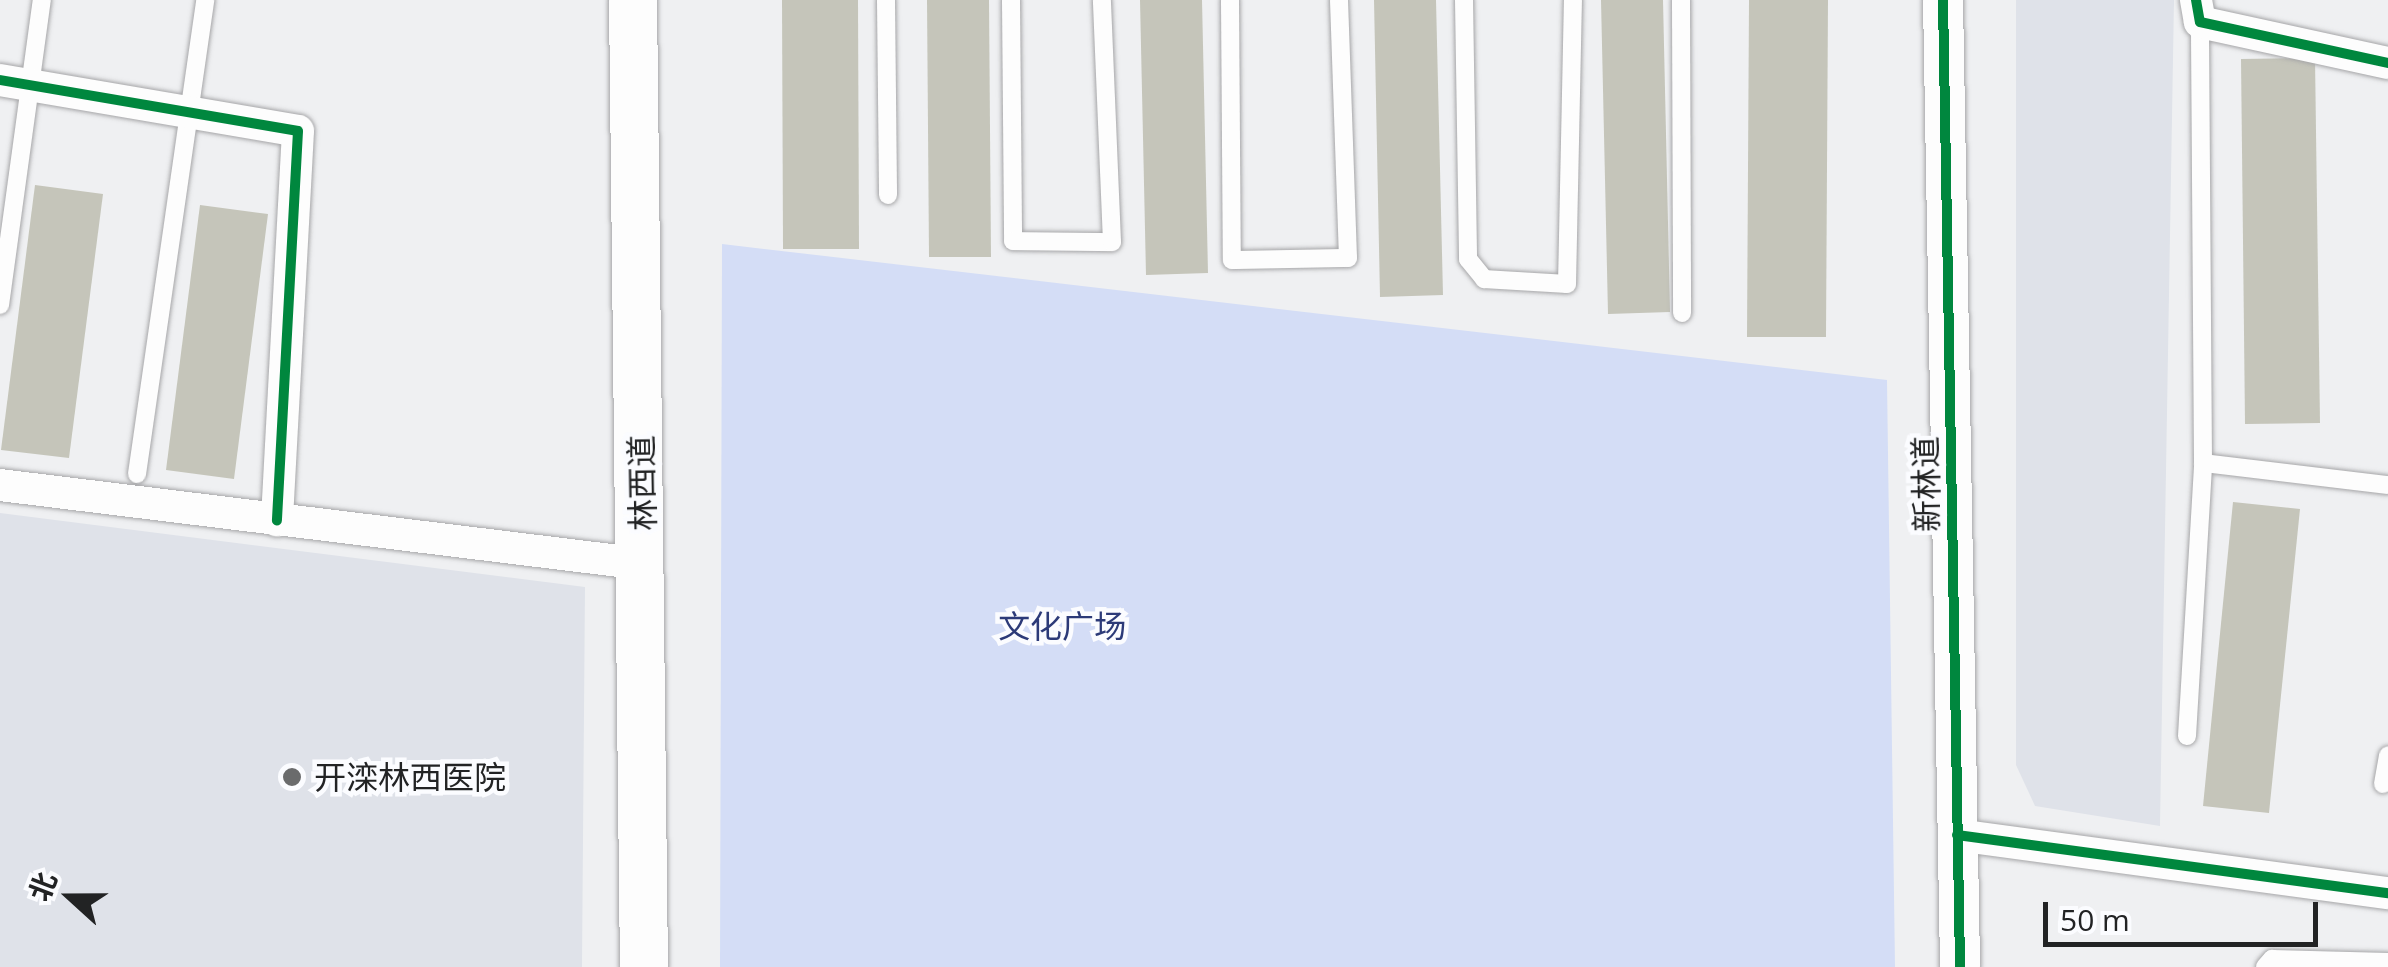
<!DOCTYPE html>
<meta charset="utf-8">
<style>
body{margin:0}
#map{position:relative;width:2388px;height:967px;overflow:hidden;background:#eff0f2;font-family:"Open Sans","Noto Sans SC",sans-serif}
div>[style]{position:absolute}
[style*='--x']{left:calc(var(--x)*1px);top:calc(var(--y)*1px);width:calc(var(--w)*1px);rotate:calc(var(--a)*1deg)}
.built>*{inset:0;background:#dfe2e9}
.green>*{inset:0;background:#d4ddf6}
.building>*{inset:0;background:#c5c5ba}
.roads{filter:drop-shadow(0 0 2px #a6a6a8) drop-shadow(0 0 2px #a6a6a8)}
.service>*{height:18px;margin:-9px;padding:0 9px;transform-origin:9px;border-radius:9px;background:#fdfdfd}
.minor>*{height:32px;margin:-16px;padding:0 16px;transform-origin:16px;border-radius:16px;background:#fdfdfd}
.tertiary>*{height:40px;margin:-20px;padding:0 20px;transform-origin:20px;border-radius:20px;background:#fdfdfd}
.secondary>*{height:48px;margin:-24px;padding:0 24px;transform-origin:24px;border-radius:24px;background:#fdfdfd}
.cycleway>*{height:10px;margin:-5px;padding:0 5px;transform-origin:5px;border-radius:5px;background:#00873e}
.dots>*{width:28px;height:28px;translate:-50% -50%;box-sizing:border-box;border:5px solid #fbfcff;border-radius:50%}
span{translate:-50% -50%;white-space:nowrap;text-align:center;line-height:1.15;-webkit-text-stroke:9px #fbfcff;paint-order:stroke}
.street-label{font-size:32px;color:#222324}
.park-label{font-size:32px;color:#2c3a78}
.poi-label{font-size:32px;color:#222324}
.left{translate:0 -50%;text-align:left}
.north{position:absolute;left:20px;top:847px;width:100px;height:100px;-webkit-text-stroke:8px #fbfcff;paint-order:stroke;rotate:291deg;font-size:28px;font-weight:700;line-height:40px;text-align:center;color:#222324}
.north::after{content:'';display:block;margin:auto;width:35px;height:45px;background:#222324;clip-path:polygon(50% 0,100% 100%,50% 72%,0 100%)}
.scale{position:absolute;left:2043px;top:902px;width:275px;height:45px;box-sizing:border-box;border:5px solid #222324;border-top:0;padding-left:12px;font-size:30px;line-height:35px;white-space:nowrap;color:#222324;-webkit-text-stroke:8px #fbfcff;paint-order:stroke}
</style>
<div id="map">
<div class="built">
<div style="clip-path:polygon(2016px 0,2174px 0,2160px 826px,2035px 806px,2016px 765px)"></div>
<div style="clip-path:polygon(0 513px,585px 587px,582px 967px,0 967px)"></div>
</div>
<div class="green">
<div style="clip-path:polygon(722px 244px,1887px 380px,1895px 967px,720px 967px)"></div>
</div>
<div class="building">
<div style="clip-path:polygon(782px 0,858px 0,859px 249px,783px 249px)"></div>
<div style="clip-path:polygon(927px 0,989px 0,991px 257px,929px 257px)"></div>
<div style="clip-path:polygon(1140px 0,1202px 0,1208px 273px,1146px 275px)"></div>
<div style="clip-path:polygon(1374px 0,1436px 0,1443px 295px,1380px 297px)"></div>
<div style="clip-path:polygon(1601px 0,1663px 0,1670px 312px,1608px 314px)"></div>
<div style="clip-path:polygon(1749px 0,1828px 0,1826px 337px,1747px 337px)"></div>
<div style="clip-path:polygon(2315px 58px,2320px 423px,2245px 424px,2241px 59px)"></div>
<div style="clip-path:polygon(35px 185px,103px 194px,69px 458px,1px 450px)"></div>
<div style="clip-path:polygon(200px 205px,268px 214px,234px 479px,166px 470px)"></div>
<div style="clip-path:polygon(2233px 502px,2300px 509px,2269px 813px,2203px 806px)"></div>
</div>
<div class="roads">
<div class="service">
<div style="--x:886;--y:0;--w:195;--a:89.4"></div>
<div style="--x:1011;--y:0;--w:241;--a:89.5"></div>
<div style="--x:1013;--y:241;--w:99;--a:0.6"></div>
<div style="--x:1112;--y:242;--w:242;--a:-92.4"></div>
<div style="--x:1230;--y:0;--w:260;--a:89.6"></div>
<div style="--x:1232;--y:260;--w:116;--a:-1"></div>
<div style="--x:1348;--y:258;--w:258;--a:-92"></div>
<div style="--x:1464;--y:0;--w:259;--a:89.1"></div>
<div style="--x:1468;--y:259;--w:26;--a:51"></div>
<div style="--x:1484;--y:279;--w:83;--a:3.4"></div>
<div style="--x:1567;--y:284;--w:284;--a:-88.8"></div>
<div style="--x:1681;--y:0;--w:313;--a:89.8"></div>
<div style="--x:0;--y:305;--w:308;--a:-82.2"></div>
<div style="--x:2203;--y:463;--w:186;--a:6.8"></div>
<div style="--x:137;--y:474;--w:479;--a:-81.8"></div>
<div style="--x:2187;--y:736;--w:273;--a:-86.6"></div>
<div style="--x:2203;--y:463;--w:441;--a:-90.4"></div>
<div style="--x:2383;--y:784;--w:29;--a:-80"></div>
<div style="--x:2265;--y:967;--w:11;--a:-49"></div>
<div style="--x:2272;--y:959;--w:116;--a:1.5"></div>
</div>
<div class="minor">
<div style="--x:2196;--y:0;--w:22;--a:80"></div>
<div style="--x:2200;--y:22;--w:192;--a:12.3"></div>
<div style="--x:0;--y:80;--w:302;--a:9.7"></div>
<div style="--x:298;--y:131;--w:390;--a:93.1"></div>
<div style="--x:0;--y:485;--w:648;--a:7"></div>
<div style="--x:1957;--y:835;--w:435;--a:7.7"></div>
</div>
<div class="tertiary">
<div style="--x:1943;--y:0;--w:967;--a:88.99"></div>
</div>
<div class="secondary">
<div style="--x:633;--y:0;--w:967;--a:89.35"></div>
</div>
</div>
<div class="cycleway">
<div style="--x:1943;--y:0;--w:967;--a:88.99"></div>
<div style="--x:2196;--y:0;--w:22;--a:80"></div>
<div style="--x:2200;--y:22;--w:192;--a:12.3"></div>
<div style="--x:0;--y:80;--w:302;--a:9.7"></div>
<div style="--x:298;--y:131;--w:390;--a:93.1"></div>
<div style="--x:1957;--y:835;--w:435;--a:7.7"></div>
</div>
<div class="dots">
<div style="left:292px;top:777px;background:#6a6b6c"></div>
</div>
<div class="street-label">
<span style="left:642px;top:483px;rotate:-91deg">林西道</span>
<span style="left:1926px;top:484px;rotate:-91deg">新林道</span>
</div>
<div class="park-label">
<span style="left:1062px;top:626px">文化广场</span>
</div>
<div class="poi-label">
<span class="left" style="left:314px;top:777px">开滦林西医院</span>
</div>
<div class="north">北</div>
<div class="scale">50 m</div>
</div>
